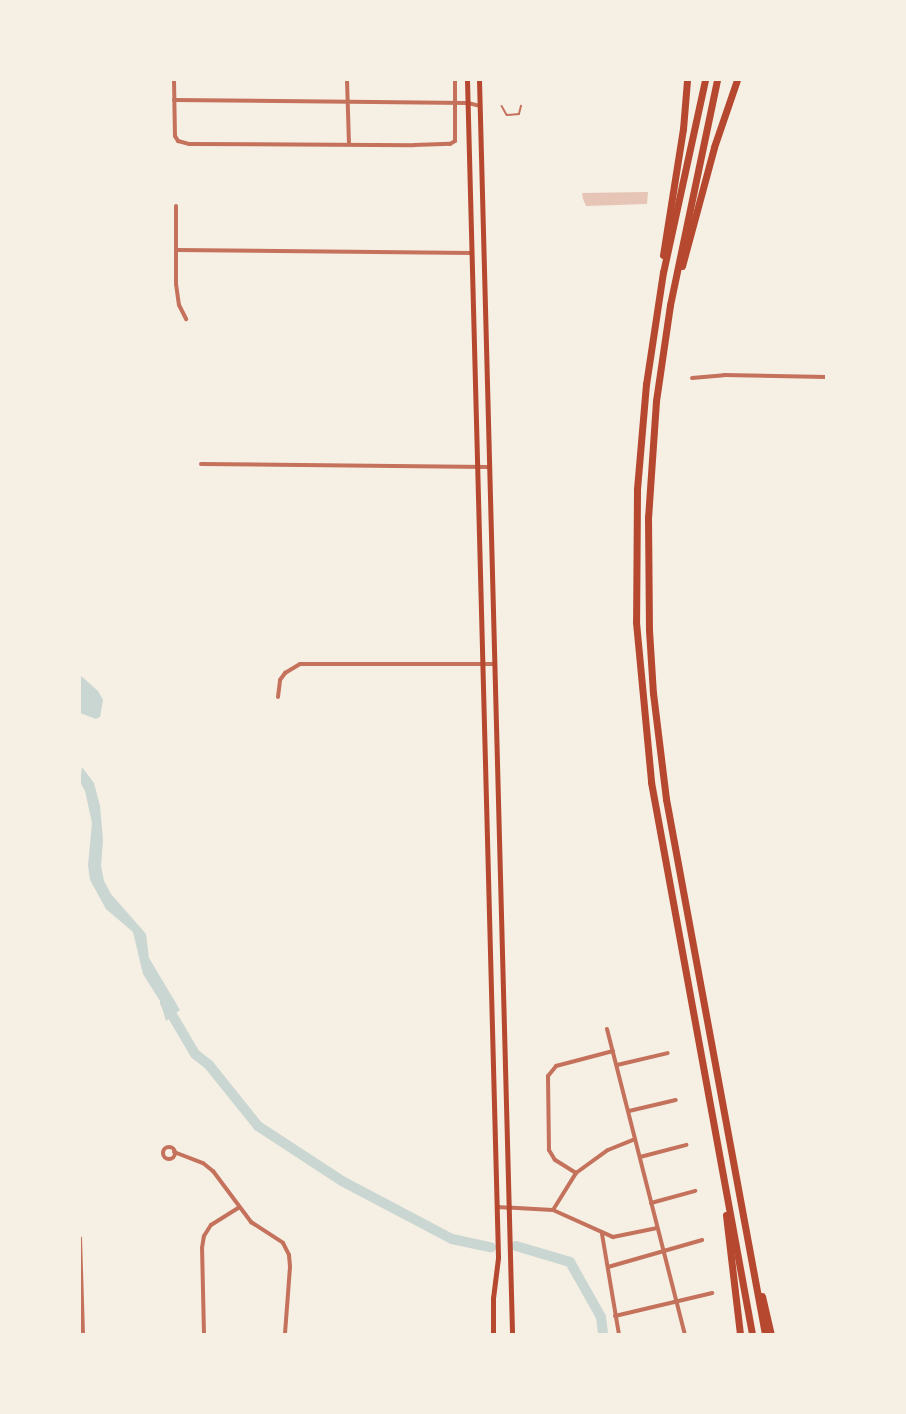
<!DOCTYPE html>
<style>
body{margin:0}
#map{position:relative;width:906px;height:1414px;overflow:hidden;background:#f6efe4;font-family:Bitter,serif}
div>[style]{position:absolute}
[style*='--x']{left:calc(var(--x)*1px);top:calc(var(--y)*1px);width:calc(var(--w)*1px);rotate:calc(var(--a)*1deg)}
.water>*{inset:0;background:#c9d6d2}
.river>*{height:10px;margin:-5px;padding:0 5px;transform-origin:5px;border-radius:5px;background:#c9d6d2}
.building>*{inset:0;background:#e6c5b7}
.service>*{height:1.5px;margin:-0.75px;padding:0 0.75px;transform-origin:0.75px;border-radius:0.75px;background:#c5725c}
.minor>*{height:4px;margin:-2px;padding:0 2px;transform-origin:2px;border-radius:2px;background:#c5725c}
.minor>.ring{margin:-2px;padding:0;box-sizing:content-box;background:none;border:4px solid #c5725c;border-radius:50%}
.secondary>*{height:5px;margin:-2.5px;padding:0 2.5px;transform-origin:2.5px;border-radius:2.5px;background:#b5482f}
.motorway>*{height:7px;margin:-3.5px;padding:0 3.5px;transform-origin:3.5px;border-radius:3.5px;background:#b5482f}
span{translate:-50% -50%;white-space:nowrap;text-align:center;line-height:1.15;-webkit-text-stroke:6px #f6efe4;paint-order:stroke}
.frame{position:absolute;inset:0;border:81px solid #f6efe4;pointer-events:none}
</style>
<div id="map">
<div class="water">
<div style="clip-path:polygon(80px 675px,98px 691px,103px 700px,100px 717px,96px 719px,80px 713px)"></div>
<div style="clip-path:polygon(82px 767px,94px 783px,100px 806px,103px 840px,101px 866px,104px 881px,111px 894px,146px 934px,149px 958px,180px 1010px,166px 1021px,160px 1001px,143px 974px,133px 932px,106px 909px,90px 880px,88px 865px,92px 823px,85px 791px,80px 782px)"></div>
</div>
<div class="river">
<div style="--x:165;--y:1003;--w:59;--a:59.5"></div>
<div style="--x:195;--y:1054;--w:18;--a:38"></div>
<div style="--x:209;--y:1065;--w:78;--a:51.2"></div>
<div style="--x:258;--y:1126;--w:100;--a:33.2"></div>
<div style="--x:342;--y:1181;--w:124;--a:27.8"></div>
<div style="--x:452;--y:1239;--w:40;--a:12"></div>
<div style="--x:516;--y:1246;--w:56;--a:16.5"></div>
<div style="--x:570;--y:1262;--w:63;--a:60.6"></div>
<div style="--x:601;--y:1317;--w:17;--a:83"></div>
</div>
<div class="building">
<div style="clip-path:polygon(648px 192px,647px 204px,586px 206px,583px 199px,582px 193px)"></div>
</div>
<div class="service">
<div style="--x:502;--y:106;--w:10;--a:61"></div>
<div style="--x:507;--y:115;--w:12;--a:-5"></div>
<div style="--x:519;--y:114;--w:8;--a:-76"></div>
</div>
<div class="minor">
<div style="--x:174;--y:80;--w:56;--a:89"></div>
<div style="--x:175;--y:136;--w:6;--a:59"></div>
<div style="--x:178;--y:141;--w:11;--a:15"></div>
<div style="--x:189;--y:144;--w:225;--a:0.3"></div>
<div style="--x:414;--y:145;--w:36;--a:-2"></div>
<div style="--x:450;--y:144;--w:6;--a:-31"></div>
<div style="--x:455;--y:141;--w:61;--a:-90"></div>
<div style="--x:347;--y:80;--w:64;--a:88.2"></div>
<div style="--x:174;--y:100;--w:294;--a:0.6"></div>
<div style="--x:468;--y:103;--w:12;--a:14"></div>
<div style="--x:176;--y:206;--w:78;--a:90"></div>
<div style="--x:176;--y:284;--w:21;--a:82"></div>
<div style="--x:179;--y:305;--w:16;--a:63"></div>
<div style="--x:176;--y:250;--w:296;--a:0.6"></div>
<div style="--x:692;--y:378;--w:32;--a:-5"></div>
<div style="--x:724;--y:375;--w:102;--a:1.1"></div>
<div style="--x:201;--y:464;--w:287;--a:0.6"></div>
<div style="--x:278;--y:697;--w:17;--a:-83"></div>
<div style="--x:280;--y:680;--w:9;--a:-54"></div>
<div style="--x:285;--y:673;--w:17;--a:-31"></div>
<div style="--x:300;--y:664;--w:193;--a:0"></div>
<div style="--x:607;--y:1029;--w:315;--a:75.7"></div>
<div style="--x:617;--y:1065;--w:52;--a:-13.2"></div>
<div style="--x:629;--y:1111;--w:48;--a:-13.2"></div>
<div class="ring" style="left:163px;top:1147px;width:8px;height:8px"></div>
<div style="--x:174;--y:1152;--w:31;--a:21"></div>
<div style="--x:203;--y:1163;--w:13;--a:39"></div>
<div style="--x:213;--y:1171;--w:64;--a:53.3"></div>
<div style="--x:251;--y:1222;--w:38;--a:33"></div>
<div style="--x:283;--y:1243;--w:13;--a:63"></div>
<div style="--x:289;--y:1255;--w:12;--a:85"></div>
<div style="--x:290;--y:1267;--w:67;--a:94.3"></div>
<div style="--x:640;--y:1157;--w:48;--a:-14.6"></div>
<div style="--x:576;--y:1173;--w:25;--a:-148"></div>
<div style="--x:555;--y:1160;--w:12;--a:-121"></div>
<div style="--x:549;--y:1150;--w:74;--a:-90.8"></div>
<div style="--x:548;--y:1076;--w:13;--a:-51"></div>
<div style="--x:556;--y:1066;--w:59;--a:-14.7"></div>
<div style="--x:651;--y:1203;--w:46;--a:-15.3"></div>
<div style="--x:497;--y:1207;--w:56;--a:3.1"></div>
<div style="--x:553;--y:1210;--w:66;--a:24.2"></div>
<div style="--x:613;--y:1237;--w:45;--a:-11.6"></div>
<div style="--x:553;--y:1210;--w:44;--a:-58.1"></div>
<div style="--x:576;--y:1173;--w:39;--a:-36"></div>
<div style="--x:608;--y:1150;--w:29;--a:-22"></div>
<div style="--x:602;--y:1234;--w:101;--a:80.4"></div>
<div style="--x:80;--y:1238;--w:96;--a:88.2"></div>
<div style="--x:608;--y:1267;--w:98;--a:-16"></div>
<div style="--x:615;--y:1316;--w:100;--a:-13.3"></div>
<div style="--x:204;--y:1334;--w:86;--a:-91.3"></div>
<div style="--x:202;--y:1248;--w:12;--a:-81"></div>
<div style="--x:204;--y:1236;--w:13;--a:-58"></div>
<div style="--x:211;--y:1225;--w:32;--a:-32"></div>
</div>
<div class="secondary">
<div style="--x:467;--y:80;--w:1178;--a:88.49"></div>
<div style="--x:498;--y:1258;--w:40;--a:97.1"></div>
<div style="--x:493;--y:1298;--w:36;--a:90"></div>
<div style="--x:479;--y:80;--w:1254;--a:88.49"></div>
</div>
<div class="motorway">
<div style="--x:705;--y:80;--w:197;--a:102.3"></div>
<div style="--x:663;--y:272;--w:113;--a:98.6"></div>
<div style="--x:646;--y:384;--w:106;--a:94.9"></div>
<div style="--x:637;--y:490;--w:132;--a:90.4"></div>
<div style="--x:636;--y:622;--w:161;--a:84.6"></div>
<div style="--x:651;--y:782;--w:561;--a:79.63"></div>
<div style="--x:717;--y:80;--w:230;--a:101.8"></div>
<div style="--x:670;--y:305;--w:97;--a:98.3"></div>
<div style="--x:656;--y:401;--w:116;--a:93.9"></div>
<div style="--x:648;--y:517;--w:113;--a:89.5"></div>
<div style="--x:649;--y:630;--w:63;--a:86.4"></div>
<div style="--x:653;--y:693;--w:107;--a:83"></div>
<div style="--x:666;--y:799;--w:544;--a:79.52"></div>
<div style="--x:663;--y:255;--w:128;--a:-81"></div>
<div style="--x:683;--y:129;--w:49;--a:-85.3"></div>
<div style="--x:682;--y:266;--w:123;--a:-74.9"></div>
<div style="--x:714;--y:147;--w:71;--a:-71.1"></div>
<div style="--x:726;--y:1215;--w:120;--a:83.3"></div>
<div style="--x:762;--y:1296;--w:39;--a:77"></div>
</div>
<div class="frame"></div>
</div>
